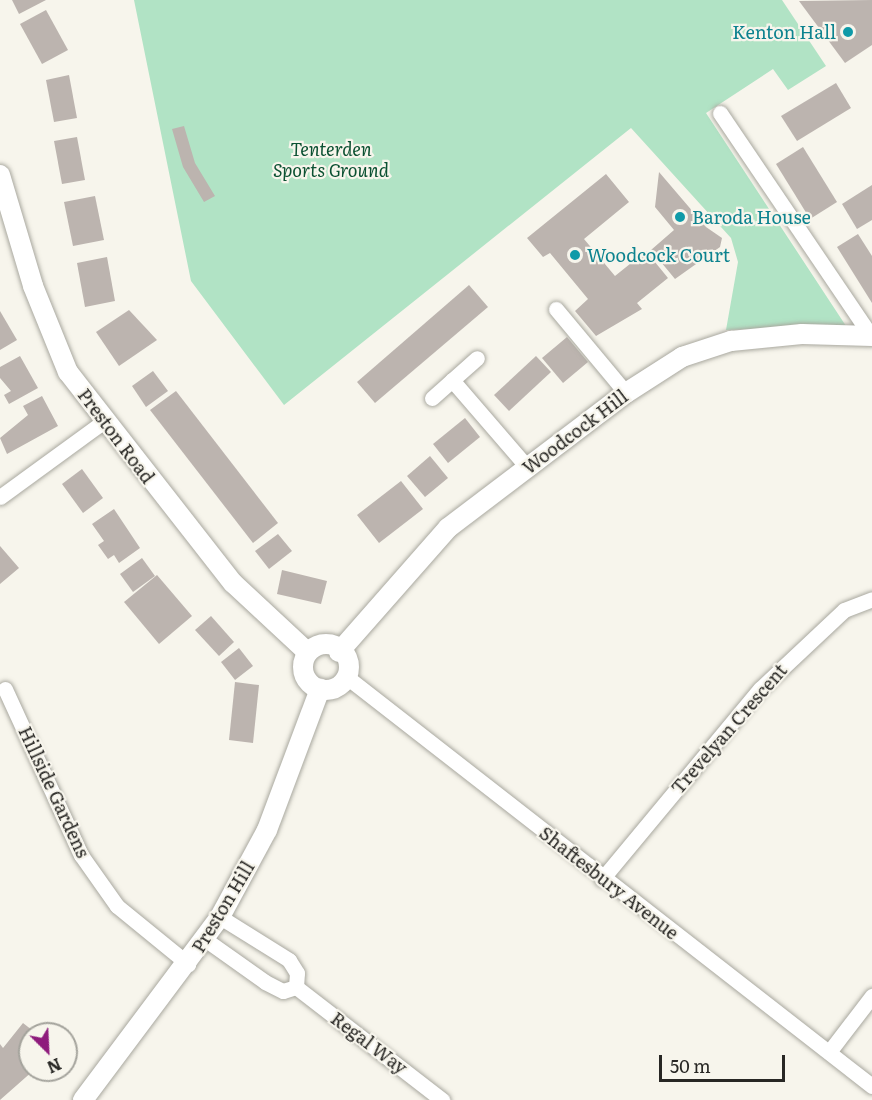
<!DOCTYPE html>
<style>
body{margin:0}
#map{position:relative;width:872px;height:1100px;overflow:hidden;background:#f7f5ec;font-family:Literata,serif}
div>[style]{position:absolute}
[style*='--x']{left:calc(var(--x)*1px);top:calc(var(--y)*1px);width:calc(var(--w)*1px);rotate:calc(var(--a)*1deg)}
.green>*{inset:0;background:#b1e3c5}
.building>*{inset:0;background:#bcb4af}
.roads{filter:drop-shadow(0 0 2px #a9a89f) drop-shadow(0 0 2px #a9a89f)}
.minor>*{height:15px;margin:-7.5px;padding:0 7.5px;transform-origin:7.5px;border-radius:7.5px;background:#fff}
.tertiary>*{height:20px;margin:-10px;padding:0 10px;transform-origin:10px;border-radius:10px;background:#fff}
.tertiary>.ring{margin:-10px;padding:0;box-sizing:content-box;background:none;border:20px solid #fff;border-radius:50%}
.dots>*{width:16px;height:16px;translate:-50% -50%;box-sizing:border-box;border:3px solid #f7f5ec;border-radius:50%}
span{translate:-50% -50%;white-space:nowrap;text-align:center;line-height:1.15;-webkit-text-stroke:4.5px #f7f5ec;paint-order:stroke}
.culture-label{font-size:18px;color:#0d838f}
.right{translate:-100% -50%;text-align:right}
.left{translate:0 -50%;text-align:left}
.park-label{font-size:18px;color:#0b5132;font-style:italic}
.street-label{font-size:18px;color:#282724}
.north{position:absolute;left:18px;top:1022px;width:60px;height:60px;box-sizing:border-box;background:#f7f5ec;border:2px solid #a4a39c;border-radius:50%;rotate:156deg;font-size:16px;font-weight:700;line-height:24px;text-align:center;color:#282724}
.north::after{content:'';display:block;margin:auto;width:21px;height:27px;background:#8e1b7c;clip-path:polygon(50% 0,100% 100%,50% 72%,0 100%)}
.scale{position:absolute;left:659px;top:1055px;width:126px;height:27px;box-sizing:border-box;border:3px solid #282724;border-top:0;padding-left:8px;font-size:18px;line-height:21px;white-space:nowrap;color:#282724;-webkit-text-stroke:4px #f7f5ec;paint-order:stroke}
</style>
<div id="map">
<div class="green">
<div style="clip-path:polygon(134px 0,782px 0,826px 66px,788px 90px,773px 69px,706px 113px,846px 326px,726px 330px,738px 262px,731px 238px,631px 128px,284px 405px,191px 281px)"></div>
</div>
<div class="building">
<div style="clip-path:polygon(12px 0,46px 0,19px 14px)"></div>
<div style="clip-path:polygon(872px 0,872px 45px,845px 63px,799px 1px)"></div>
<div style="clip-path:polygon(46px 10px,68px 50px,42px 64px,20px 24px)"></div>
<div style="clip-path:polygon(69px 75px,77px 118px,54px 122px,46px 80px)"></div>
<div style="clip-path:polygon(836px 83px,851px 108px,797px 141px,781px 116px)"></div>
<div style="clip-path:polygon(184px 126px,195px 163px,215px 196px,204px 202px,183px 167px,172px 129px)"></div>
<div style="clip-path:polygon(77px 137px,85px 180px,62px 184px,54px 141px)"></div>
<div style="clip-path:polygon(803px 147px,837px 202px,810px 219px,776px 164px)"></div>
<div style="clip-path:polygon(659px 172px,706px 227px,722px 238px,720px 247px,675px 279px,651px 250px,674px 230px,655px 207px)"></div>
<div style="clip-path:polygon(606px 174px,629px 202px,584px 239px,615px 276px,646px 251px,668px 278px,637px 303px,642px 309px,596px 336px,575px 311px,588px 299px,550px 253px,543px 257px,527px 238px)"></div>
<div style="clip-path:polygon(872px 185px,872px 220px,857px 229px,842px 204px)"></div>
<div style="clip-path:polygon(95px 196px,104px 240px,73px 246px,64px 202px)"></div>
<div style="clip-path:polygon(858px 234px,872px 256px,872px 303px,837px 247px)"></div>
<div style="clip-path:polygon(107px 257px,115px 301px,85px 307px,77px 263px)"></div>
<div style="clip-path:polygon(469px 285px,488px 307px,375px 403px,357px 382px)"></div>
<div style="clip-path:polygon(129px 310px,157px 340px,119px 366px,96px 332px)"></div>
<div style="clip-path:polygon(0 311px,17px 340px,0 350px)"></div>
<div style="clip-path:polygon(567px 337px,588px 362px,563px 383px,542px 358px)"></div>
<div style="clip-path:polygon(20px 356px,38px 388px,9px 404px,4px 395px,11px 391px,0 378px,0 367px)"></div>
<div style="clip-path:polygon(536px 356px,551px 372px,509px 411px,494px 395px)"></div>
<div style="clip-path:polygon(153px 371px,168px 391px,146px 407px,132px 386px)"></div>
<div style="clip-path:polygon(176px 391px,278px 523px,253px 543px,150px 410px)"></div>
<div style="clip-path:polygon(42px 396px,58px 426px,7px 454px,0 438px,28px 415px,23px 406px)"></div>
<div style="clip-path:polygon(465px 418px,480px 437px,448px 463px,433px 444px)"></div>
<div style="clip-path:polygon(430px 456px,448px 478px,425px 497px,407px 476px)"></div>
<div style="clip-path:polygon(82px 469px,103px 498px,83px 513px,62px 484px)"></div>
<div style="clip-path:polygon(401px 481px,423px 509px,379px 543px,357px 515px)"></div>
<div style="clip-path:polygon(114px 509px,140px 548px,119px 563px,114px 555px,108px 559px,98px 545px,104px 541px,92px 524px)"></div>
<div style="clip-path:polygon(278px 534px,292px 551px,269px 569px,255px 551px)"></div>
<div style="clip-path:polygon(0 546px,19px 568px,0 584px)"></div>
<div style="clip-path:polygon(142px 558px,155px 576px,133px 592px,120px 574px)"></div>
<div style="clip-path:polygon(282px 570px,327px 581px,321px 604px,277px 594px)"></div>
<div style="clip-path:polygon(157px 575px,192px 616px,159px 644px,124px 602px)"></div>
<div style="clip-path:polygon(211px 616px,234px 642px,219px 656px,195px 630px)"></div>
<div style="clip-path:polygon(239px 648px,253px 666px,235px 680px,221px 662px)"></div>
<div style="clip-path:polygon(235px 682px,259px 685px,253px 743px,229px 740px)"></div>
<div style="clip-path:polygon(23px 1023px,37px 1034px,30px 1034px,30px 1070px,34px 1070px,0 1100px,0 1044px,3px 1048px)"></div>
</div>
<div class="roads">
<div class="minor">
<div style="--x:720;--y:113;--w:269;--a:55.9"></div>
<div style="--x:556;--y:309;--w:109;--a:50.2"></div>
<div style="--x:452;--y:380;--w:115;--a:49.2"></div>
<div style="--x:432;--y:398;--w:60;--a:-41.6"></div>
<div style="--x:0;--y:497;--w:127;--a:-36.1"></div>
<div style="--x:348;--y:678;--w:664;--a:37.91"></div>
<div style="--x:5;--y:689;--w:183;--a:65.4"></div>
<div style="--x:81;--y:855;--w:62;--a:54.8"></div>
<div style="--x:117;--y:906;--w:92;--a:39.2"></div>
<div style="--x:602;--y:879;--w:247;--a:-50.3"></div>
<div style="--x:760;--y:689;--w:115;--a:-43.2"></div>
<div style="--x:844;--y:610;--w:30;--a:-21"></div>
<div style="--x:206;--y:940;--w:72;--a:35.4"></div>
<div style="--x:265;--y:982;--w:20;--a:27"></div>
<div style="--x:283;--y:991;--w:14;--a:-17"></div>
<div style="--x:296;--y:987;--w:14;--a:-86"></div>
<div style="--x:297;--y:973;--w:15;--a:-122"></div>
<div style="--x:289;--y:960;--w:81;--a:-148.1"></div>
<div style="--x:296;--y:987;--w:185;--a:37.7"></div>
<div style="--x:829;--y:1052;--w:71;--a:-52.5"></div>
</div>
<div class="tertiary">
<div style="--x:0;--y:175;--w:116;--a:73.4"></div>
<div style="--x:33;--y:286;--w:93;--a:67.9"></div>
<div style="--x:68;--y:372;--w:268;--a:52"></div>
<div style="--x:233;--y:583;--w:98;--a:42.9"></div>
<div class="ring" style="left:303px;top:644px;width:26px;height:26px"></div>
<div style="--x:339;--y:652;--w:165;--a:-48.7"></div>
<div style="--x:448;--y:528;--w:223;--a:-37.2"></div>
<div style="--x:626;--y:393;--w:67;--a:-32.7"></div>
<div style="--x:682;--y:357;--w:52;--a:-18.1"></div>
<div style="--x:731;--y:341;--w:71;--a:-5.6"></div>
<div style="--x:802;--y:334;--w:70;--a:1.6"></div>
<div style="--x:83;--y:1100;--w:229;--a:-53.2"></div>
<div style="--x:220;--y:917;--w:99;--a:-61.6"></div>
<div style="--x:267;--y:830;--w:151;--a:-69.4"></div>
</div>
</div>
<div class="dots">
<div style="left:848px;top:32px;background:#0f9aa8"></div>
<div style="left:680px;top:217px;background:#0f9aa8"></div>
<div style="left:575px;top:255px;background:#0f9aa8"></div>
</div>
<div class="culture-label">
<span class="right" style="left:836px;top:32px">Kenton Hall</span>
<span class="left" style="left:692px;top:217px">Baroda House</span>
<span class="left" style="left:587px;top:255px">Woodcock Court</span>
</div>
<div class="park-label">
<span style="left:331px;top:160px">Tenterden<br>Sports Ground</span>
</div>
<div class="street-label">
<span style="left:575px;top:432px;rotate:-37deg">Woodcock Hill</span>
<span style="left:116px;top:436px;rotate:53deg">Preston Road</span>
<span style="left:729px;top:729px;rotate:-49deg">Trevelyan Crescent</span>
<span style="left:54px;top:792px;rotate:65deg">Hillside Gardens</span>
<span style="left:609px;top:883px;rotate:38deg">Shaftesbury Avenue</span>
<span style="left:223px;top:907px;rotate:-59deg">Preston Hill</span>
<span style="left:369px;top:1043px;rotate:37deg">Regal Way</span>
</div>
<div class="north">N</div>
<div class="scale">50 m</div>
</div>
